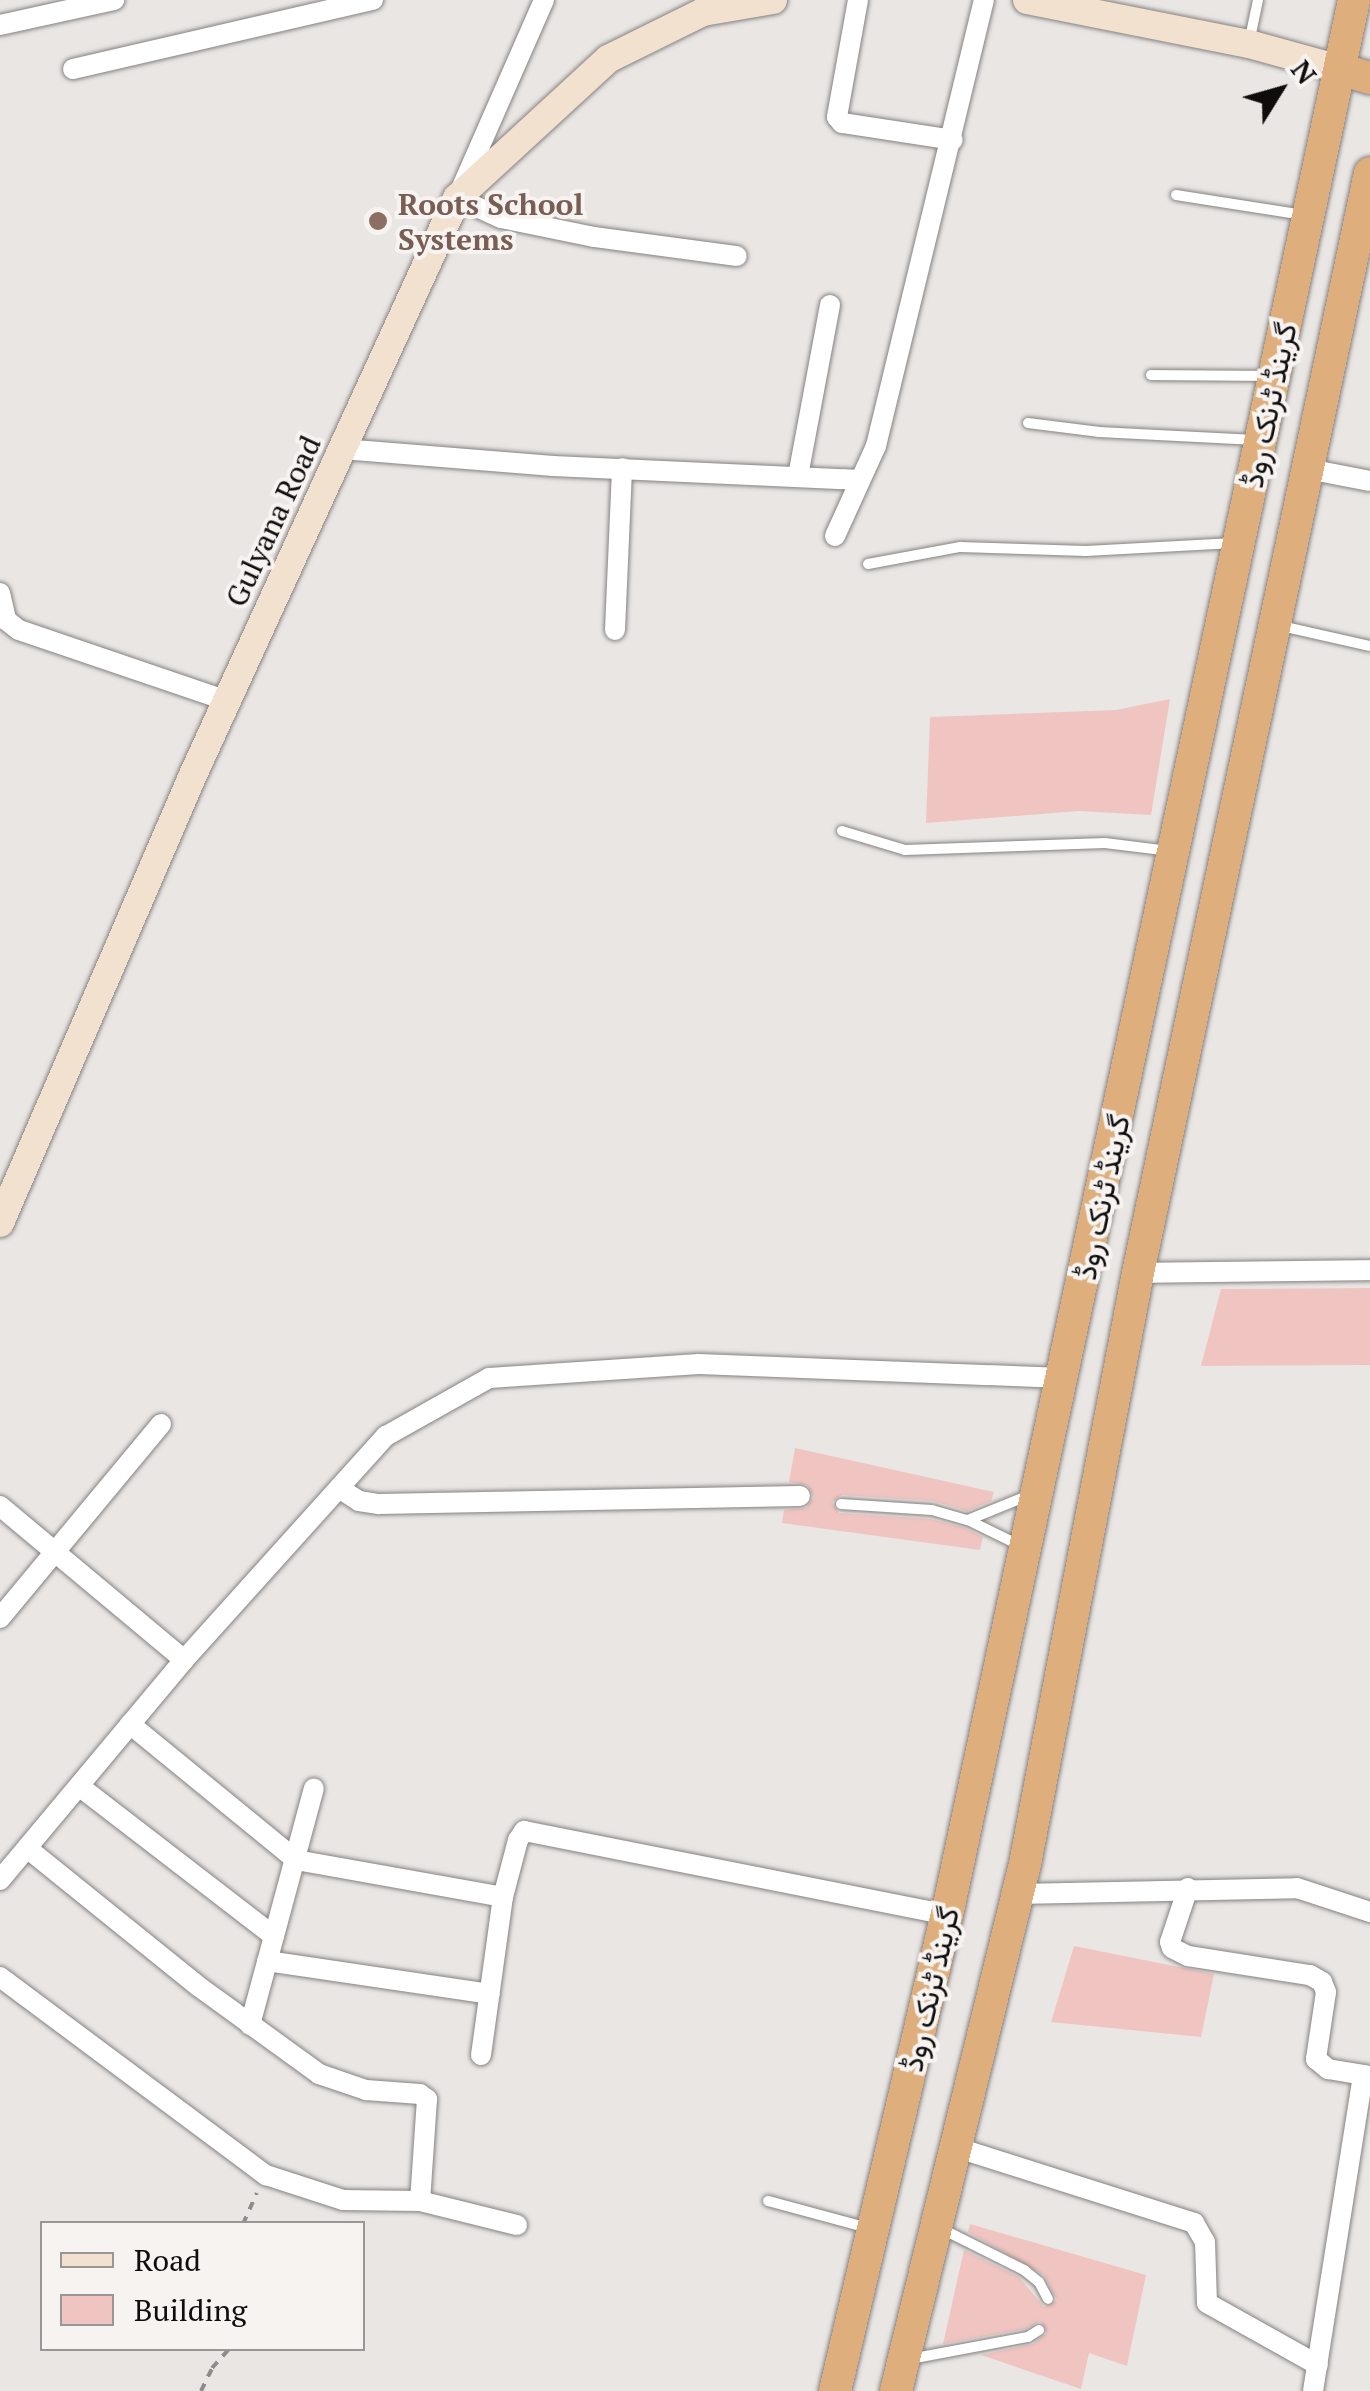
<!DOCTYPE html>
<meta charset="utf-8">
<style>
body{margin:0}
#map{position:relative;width:1370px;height:2391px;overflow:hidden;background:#e9e6e4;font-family:"PT Serif",Vazirmatn,serif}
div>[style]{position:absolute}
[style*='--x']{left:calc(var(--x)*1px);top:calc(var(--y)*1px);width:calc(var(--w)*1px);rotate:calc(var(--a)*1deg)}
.building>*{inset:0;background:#f0c5c1}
.path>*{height:4px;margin-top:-2px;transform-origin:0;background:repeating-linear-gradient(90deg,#8e8c8a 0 8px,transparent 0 16px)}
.roads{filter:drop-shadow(0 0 2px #858280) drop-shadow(0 0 2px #858280)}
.service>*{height:10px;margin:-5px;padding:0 5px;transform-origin:5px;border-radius:5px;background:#fff}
.minor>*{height:20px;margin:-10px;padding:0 10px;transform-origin:10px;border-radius:10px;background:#fff}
.secondary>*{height:28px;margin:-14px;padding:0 14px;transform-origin:14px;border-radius:14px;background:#f2e1ce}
.trunk>*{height:32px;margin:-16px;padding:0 16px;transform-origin:16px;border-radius:16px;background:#deaf7c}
.dots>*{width:28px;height:28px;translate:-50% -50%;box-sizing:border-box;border:5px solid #f6f3f1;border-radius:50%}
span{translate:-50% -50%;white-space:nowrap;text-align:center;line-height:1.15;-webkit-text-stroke:8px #f6f3f1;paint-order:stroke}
.education-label{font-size:30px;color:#785e54;font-weight:700}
.left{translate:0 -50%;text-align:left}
.street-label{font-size:30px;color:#0e0d0c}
.legend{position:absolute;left:40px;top:2221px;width:325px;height:130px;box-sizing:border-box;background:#f6f3f1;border:2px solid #999795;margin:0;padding:12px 18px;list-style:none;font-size:30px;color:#0e0d0c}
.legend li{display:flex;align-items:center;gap:20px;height:50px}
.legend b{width:50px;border:2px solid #999795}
.north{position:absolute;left:1230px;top:40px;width:100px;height:100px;-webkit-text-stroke:8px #f6f3f1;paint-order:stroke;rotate:53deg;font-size:28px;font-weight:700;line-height:40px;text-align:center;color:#0e0d0c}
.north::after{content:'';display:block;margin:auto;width:35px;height:45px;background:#0e0d0c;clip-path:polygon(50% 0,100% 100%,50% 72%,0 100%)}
</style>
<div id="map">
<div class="building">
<div style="clip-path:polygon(1170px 699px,1151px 815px,1079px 811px,926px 823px,930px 717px,1116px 710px)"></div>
<div style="clip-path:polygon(1370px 1288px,1370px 1365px,1201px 1366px,1221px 1289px)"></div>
<div style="clip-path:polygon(795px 1448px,994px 1492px,991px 1501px,967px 1511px,933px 1501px,842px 1495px,832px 1502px,839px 1513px,931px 1519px,965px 1528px,983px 1537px,980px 1550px,782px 1523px,784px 1510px,806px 1508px,814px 1497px,807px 1485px,789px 1482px)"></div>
<div style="clip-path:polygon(1074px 1946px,1214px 1974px,1201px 2037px,1051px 2022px)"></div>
<div style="clip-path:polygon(970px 2224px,1146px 2275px,1127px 2366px,1089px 2353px,1081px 2389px,981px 2355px,1033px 2344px,1047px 2333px,1040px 2321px,1025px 2329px,943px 2344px,964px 2250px,1019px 2277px,1044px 2307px,1057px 2300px,1044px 2275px,968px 2232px)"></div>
</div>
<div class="path">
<div style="--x:243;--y:2224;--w:34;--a:-66"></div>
<div style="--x:201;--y:2391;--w:25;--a:-64"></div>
<div style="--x:212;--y:2368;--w:27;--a:-48"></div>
</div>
<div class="roads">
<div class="service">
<div style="--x:1249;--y:43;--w:44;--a:-78.2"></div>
<div style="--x:1176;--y:195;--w:129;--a:8.9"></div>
<div style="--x:1151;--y:375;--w:118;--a:0.5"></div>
<div style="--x:1028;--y:423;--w:72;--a:7.2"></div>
<div style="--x:1099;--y:432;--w:157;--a:2.9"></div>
<div style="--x:868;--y:564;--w:94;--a:-10.5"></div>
<div style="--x:960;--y:547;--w:126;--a:1.8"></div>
<div style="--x:1086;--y:551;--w:148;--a:-3.1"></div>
<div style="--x:1281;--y:626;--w:91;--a:12.7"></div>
<div style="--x:842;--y:831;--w:66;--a:16.8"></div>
<div style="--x:905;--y:850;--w:200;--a:-2"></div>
<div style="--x:1105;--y:843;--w:64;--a:7.1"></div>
<div style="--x:841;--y:1504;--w:91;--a:3.8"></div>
<div style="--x:932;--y:1510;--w:37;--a:16"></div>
<div style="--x:968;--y:1520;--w:59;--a:26.1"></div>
<div style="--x:968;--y:1520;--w:64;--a:-22.1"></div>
<div style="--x:768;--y:2201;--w:104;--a:15.1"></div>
<div style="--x:940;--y:2228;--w:94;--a:26.6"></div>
<div style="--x:1024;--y:2270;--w:19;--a:39"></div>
<div style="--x:1039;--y:2282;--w:19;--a:62"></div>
<div style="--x:910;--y:2359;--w:120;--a:-10.6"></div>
<div style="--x:1028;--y:2337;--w:13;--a:-32"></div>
</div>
<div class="minor">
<div style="--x:544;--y:0;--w:216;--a:113.7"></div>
<div style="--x:457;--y:198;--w:48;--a:24.4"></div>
<div style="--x:501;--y:218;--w:95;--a:11.5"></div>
<div style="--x:594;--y:237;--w:144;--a:7.6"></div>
<div style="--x:858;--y:0;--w:119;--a:100.2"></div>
<div style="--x:837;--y:117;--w:8;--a:50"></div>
<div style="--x:842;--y:123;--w:112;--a:8.7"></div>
<div style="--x:0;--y:25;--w:117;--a:-12.4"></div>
<div style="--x:73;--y:69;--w:308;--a:-13"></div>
<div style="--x:342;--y:449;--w:212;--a:4.6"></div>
<div style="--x:553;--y:466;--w:307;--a:2.6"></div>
<div style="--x:1308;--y:469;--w:63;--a:11"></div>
<div style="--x:798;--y:476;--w:174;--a:-79.4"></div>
<div style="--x:835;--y:536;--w:99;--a:-65.5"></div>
<div style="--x:876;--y:446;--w:459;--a:-76.4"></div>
<div style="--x:0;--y:593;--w:28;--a:77"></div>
<div style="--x:6;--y:620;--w:16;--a:38"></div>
<div style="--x:19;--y:630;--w:220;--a:18.8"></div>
<div style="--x:615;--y:630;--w:162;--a:-87.5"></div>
<div style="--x:1138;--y:1273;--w:232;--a:-0.7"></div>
<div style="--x:339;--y:1488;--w:24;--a:33"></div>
<div style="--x:359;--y:1501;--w:20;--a:9"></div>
<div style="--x:379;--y:1504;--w:421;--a:-1.1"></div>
<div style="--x:0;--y:1506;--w:240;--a:39.9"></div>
<div style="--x:0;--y:1618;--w:252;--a:-50.3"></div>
<div style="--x:130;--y:1724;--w:215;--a:39.3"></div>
<div style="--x:296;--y:1860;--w:210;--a:10.1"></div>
<div style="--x:79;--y:1786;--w:246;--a:37.6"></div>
<div style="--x:27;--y:1848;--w:220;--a:38.9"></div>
<div style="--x:198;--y:1986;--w:150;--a:36"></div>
<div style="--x:319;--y:2074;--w:50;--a:18.8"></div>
<div style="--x:366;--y:2090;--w:54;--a:4.2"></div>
<div style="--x:420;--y:2094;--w:9;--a:36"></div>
<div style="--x:427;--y:2099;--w:102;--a:93.9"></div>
<div style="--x:0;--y:1880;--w:287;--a:-50.1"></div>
<div style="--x:184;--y:1660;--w:302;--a:-48"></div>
<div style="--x:386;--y:1436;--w:118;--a:-29.4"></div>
<div style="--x:489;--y:1378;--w:210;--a:-3.8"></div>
<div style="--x:699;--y:1364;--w:364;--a:2.2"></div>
<div style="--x:1188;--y:1888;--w:57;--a:108.4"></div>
<div style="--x:1170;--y:1942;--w:6;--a:72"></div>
<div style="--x:1172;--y:1948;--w:18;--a:27"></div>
<div style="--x:1188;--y:1956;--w:123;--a:8.9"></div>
<div style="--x:1310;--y:1975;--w:14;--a:30"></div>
<div style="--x:1322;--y:1982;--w:11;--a:68"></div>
<div style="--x:1326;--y:1992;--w:68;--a:98.5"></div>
<div style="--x:1316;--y:2059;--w:16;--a:40"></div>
<div style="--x:1328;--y:2069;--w:43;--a:9.5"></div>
<div style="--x:1018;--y:1894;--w:279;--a:-1.2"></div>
<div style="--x:1297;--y:1888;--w:77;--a:18.2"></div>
<div style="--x:267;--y:1961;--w:225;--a:8.4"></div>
<div style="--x:0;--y:1977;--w:332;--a:36.7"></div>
<div style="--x:266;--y:2175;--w:81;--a:18"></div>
<div style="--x:343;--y:2200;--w:77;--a:0.7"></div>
<div style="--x:420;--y:2201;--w:100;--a:13.9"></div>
<div style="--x:250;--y:2025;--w:245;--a:-74.9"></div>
<div style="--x:481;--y:2055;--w:160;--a:-82.1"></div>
<div style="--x:503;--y:1897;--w:59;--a:-75.3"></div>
<div style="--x:518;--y:1840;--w:11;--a:-56"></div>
<div style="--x:524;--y:1831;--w:431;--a:11.2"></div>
<div style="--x:958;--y:2148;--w:248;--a:17.6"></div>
<div style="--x:1194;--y:2223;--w:22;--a:60"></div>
<div style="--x:1205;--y:2242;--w:61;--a:88.1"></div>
<div style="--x:1207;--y:2303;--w:127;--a:29.2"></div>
<div style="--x:1313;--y:2391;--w:320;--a:-81"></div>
</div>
<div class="secondary">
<div style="--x:1027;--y:0;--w:226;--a:11.2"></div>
<div style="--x:1249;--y:44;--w:94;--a:15.4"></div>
<div style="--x:0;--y:1223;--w:486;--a:-66.7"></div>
<div style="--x:192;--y:777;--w:637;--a:-65.41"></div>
<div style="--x:457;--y:198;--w:205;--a:-42.6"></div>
<div style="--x:608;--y:59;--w:106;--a:-26.3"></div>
<div style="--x:703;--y:12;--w:71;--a:-9.7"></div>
</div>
<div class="trunk">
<div style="--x:1340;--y:69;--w:31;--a:17"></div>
<div style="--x:835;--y:2391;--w:489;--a:-76.8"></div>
<div style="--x:947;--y:1915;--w:1958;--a:-78"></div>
<div style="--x:896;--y:2391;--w:543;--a:-76.25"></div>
<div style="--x:1025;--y:1864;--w:602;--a:-79.18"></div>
<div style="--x:1138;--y:1273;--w:1124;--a:-78.09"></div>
</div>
</div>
<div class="dots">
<div style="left:378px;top:221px;background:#8d6e63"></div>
</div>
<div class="education-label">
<span class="left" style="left:398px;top:221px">Roots School<br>Systems</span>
</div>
<div class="street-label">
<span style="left:1269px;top:405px;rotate:-78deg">گرینڈ ٹرنک روڈ</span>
<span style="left:273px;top:521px;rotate:-65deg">Gulyana Road</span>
<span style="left:1102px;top:1197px;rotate:-78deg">گرینڈ ٹرنک روڈ</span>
<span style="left:930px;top:1989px;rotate:-77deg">گرینڈ ٹرنک روڈ</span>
</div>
<ul class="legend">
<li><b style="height:12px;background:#f2e1ce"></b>Road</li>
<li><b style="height:28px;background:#f0c5c1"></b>Building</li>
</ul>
<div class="north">N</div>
</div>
